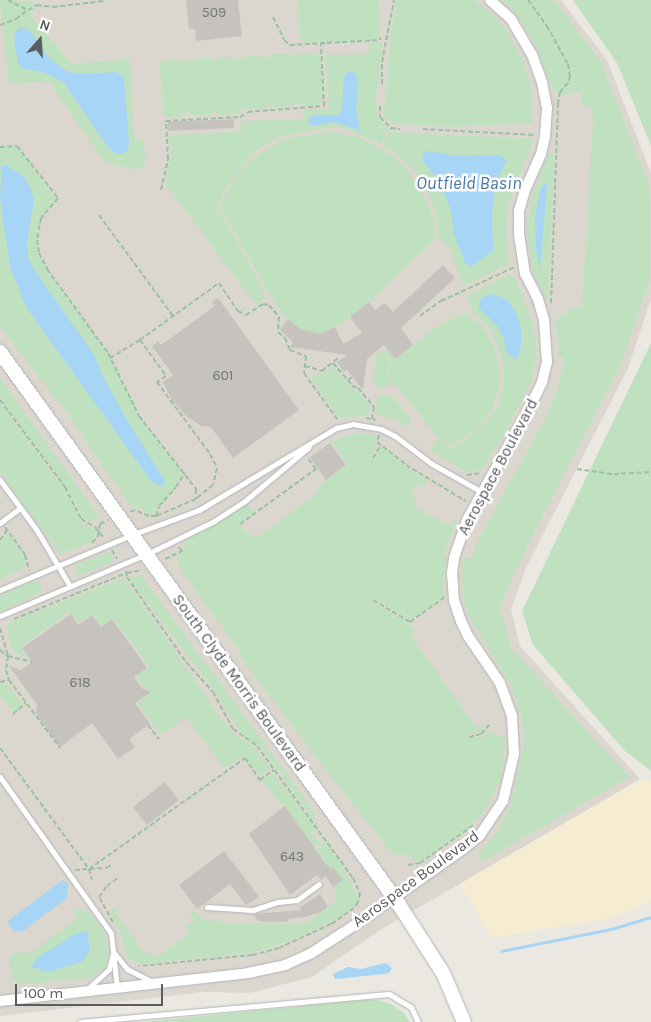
<!DOCTYPE html>
<style>
body{margin:0}
#map{position:relative;width:651px;height:1022px;overflow:hidden;background:#ebe8e1;font-family:Karla,sans-serif}
div>[style]{position:absolute}
[style*='--x']{left:calc(var(--x)*1px);top:calc(var(--y)*1px);width:calc(var(--w)*1px);rotate:calc(var(--a)*1deg)}
.education>*{inset:0;background:#dbd7cf}
.green>*{inset:0;background:#c0e1bf}
.sand>*{inset:0;background:#f6ecd1}
.water>*{inset:0;background:#a6d5f6}
.stream>*{height:3px;margin:-1.5px;padding:0 1.5px;transform-origin:1.5px;border-radius:1.5px;background:#a6d5f6}
.building>*{inset:0;background:#c6c3be}
.path>*{height:2px;margin-top:-1px;transform-origin:0;background:repeating-linear-gradient(90deg,#9ac1a4 0 5px,transparent 0 7.5px)}
.roads{filter:drop-shadow(0 0 1px #b2b4b7) drop-shadow(0 0 1px #b2b4b7)}
.service>*{height:5px;margin:-2.5px;padding:0 2.5px;transform-origin:2.5px;border-radius:2.5px;background:#fff}
.minor>*{height:10px;margin:-5px;padding:0 5px;transform-origin:5px;border-radius:5px;background:#fff}
.secondary>*{height:14px;margin:-7px;padding:0 7px;transform-origin:7px;border-radius:7px;background:#fff}
span{translate:-50% -50%;white-space:nowrap;text-align:center;line-height:1.15;-webkit-text-stroke:5px #fff;paint-order:stroke}
.number-label{font-size:14px;color:#747678}
.number-label span{-webkit-text-stroke-width:0}
.street-label{font-size:16px;color:#595d60}
.water-label{font-size:18px;color:#4677a6;font-style:italic}
.north{position:absolute;left:15px;top:15px;width:50px;height:50px;-webkit-text-stroke:4px #fff;paint-order:stroke;rotate:19deg;font-size:14px;font-weight:700;line-height:20px;text-align:center;color:#595d60}
.north::after{content:'';display:block;margin:auto;width:18px;height:22px;background:#595d60;clip-path:polygon(50% 0,100% 100%,50% 72%,0 100%)}
.scale{position:absolute;left:15px;top:984px;width:148px;height:22px;box-sizing:border-box;border:2px solid #595d60;border-top:0;padding-left:6px;font-size:15px;line-height:18px;white-space:nowrap;color:#595d60;-webkit-text-stroke:4px #fff;paint-order:stroke}
</style>
<div id="map">
<div class="education">
<div style="clip-path:polygon(0 0,561px 0,607px 60px,651px 173px,651px 299px,628px 368px,526px 568px,511px 609px,520px 646px,640px 779px,380px 930px,312px 977px,250px 993px,203px 992px,0 1016px)"></div>
</div>
<div class="green">
<div style="clip-path:polygon(0 0,32px 1px,36px 8px,29px 14px,72px 64px,130px 59px,134px 138px,143px 139px,146px 157px,144px 165px,136px 170px,104px 162px,49px 81px,9px 84px)"></div>
<div style="clip-path:polygon(297px 0,379px 0,380px 35px,376px 40px,304px 43px,299px 38px)"></div>
<div style="clip-path:polygon(396px 0,475px 0,492px 14px,506px 30px,523px 61px,531px 87px,532px 123px,452px 127px,393px 124px,384px 115px,389px 48px)"></div>
<div style="clip-path:polygon(503px 0,554px 0,601px 62px,649px 185px,650px 279px,620px 367px,536px 528px,508px 587px,500px 608px,511px 648px,629px 777px,483px 861px,478px 855px,498px 830px,510px 806px,524px 745px,521px 714px,510px 684px,468px 615px,462px 597px,461px 558px,472px 559px,475px 546px,547px 415px,559px 386px,564px 357px,559px 357px,555px 321px,572px 308px,582px 308px,593px 123px,592px 106px,581px 105px,581px 92px,571px 91px,571px 96px,554px 92px,536px 46px,522px 22px)"></div>
<div style="clip-path:polygon(573px 0,651px 0,651px 146px,617px 63px)"></div>
<div style="clip-path:polygon(383px 43px,376px 97px,378px 118px,387px 127px,387px 132px,381px 144px,337px 126px,281px 136px,255px 151px,234px 176px,222px 195px,218px 208px,264px 291px,261px 294px,265px 299px,256px 305px,165px 183px,171px 157px,169px 135px,242px 131px,240px 121px,304px 119px,303px 110px,329px 110px,325px 55px,370px 54px,369px 44px)"></div>
<div style="clip-path:polygon(299px 53px,315px 53px,321px 57px,323px 100px,319px 105px,302px 105px,297px 102px,293px 106px,274px 107px,270px 103px,266px 108px,243px 109px,238px 114px,219px 115px,215px 111px,212px 115px,193px 115px,188px 111px,183px 116px,167px 117px,163px 113px,160px 64px,164px 61px,183px 60px,187px 63px,191px 59px,209px 58px,214px 62px,219px 57px,235px 57px,240px 61px,245px 56px,262px 55px,268px 59px,272px 54px,290px 54px,295px 57px)"></div>
<div style="clip-path:polygon(330px 132px,354px 136px,372px 144px,391px 155px,406px 169px,426px 200px,434px 221px,435px 239px,369px 302px,344px 322px,321px 334px,300px 329px,283px 314px,268px 291px,220px 207px,229px 187px,242px 169px,260px 153px,287px 138px)"></div>
<div style="clip-path:polygon(389px 132px,534px 139px,509px 200px,506px 233px,509px 264px,463px 286px,450px 249px,439px 238px,436px 214px,427px 190px,413px 168px,383px 145px)"></div>
<div style="clip-path:polygon(17px 146px,56px 199px,45px 211px,37px 230px,38px 254px,46px 269px,105px 350px,145px 425px,181px 470px,175px 489px,158px 505px,155px 513px,151px 515px,137px 507px,132px 508px,70px 417px,0 327px,0 148px)"></div>
<div style="clip-path:polygon(549px 153px,554px 154px,548px 303px,534px 276px,526px 229px,532px 196px)"></div>
<div style="clip-path:polygon(508px 275px,513px 276px,517px 282px,533px 324px,537px 349px,532px 380px,506px 431px,484px 467px,476px 471px,465px 471px,430px 451px,437px 438px,451px 448px,472px 435px,487px 421px,498px 406px,504px 386px,504px 367px,492px 331px,473px 312px,466px 296px)"></div>
<div style="clip-path:polygon(466px 312px,486px 331px,493px 344px,498px 360px,500px 384px,494px 404px,486px 419px,472px 433px,450px 445px,437px 436px,388px 375px,390px 363px,438px 326px)"></div>
<div style="clip-path:polygon(651px 343px,651px 771px,624px 750px,533px 645px,522px 611px)"></div>
<div style="clip-path:polygon(387px 348px,393px 359px,389px 362px,387px 376px,392px 382px,381px 391px,373px 381px,377px 355px)"></div>
<div style="clip-path:polygon(333px 365px,352px 389px,357px 390px,371px 408px,369px 415px,341px 418px,336px 415px,312px 379px,314px 373px,323px 374px)"></div>
<div style="clip-path:polygon(0 378px,98px 515px,99px 518px,91px 521px,83px 519px,75px 500px,0 398px)"></div>
<div style="clip-path:polygon(377px 396px,391px 396px,412px 419px,406px 427px,394px 419px,376px 414px)"></div>
<div style="clip-path:polygon(0 403px,71px 499px,82px 523px,97px 531px,94px 539px,89px 543px,60px 554px,0 472px)"></div>
<div style="clip-path:polygon(355px 433px,378px 436px,375px 443px,378px 445px,371px 456px,374px 461px,382px 447px,411px 471px,427px 480px,424px 487px,418px 484px,411px 494px,417px 499px,413px 506px,450px 526px,454px 519px,457px 521px,444px 553px,446px 554px,444px 585px,442px 585px,445px 596px,411px 620px,375px 600px,372px 602px,408px 622px,415px 631px,410px 635px,476px 727px,484px 724px,484px 728px,479px 732px,468px 734px,468px 737px,482px 737px,491px 732px,506px 738px,501px 779px,484px 812px,468px 829px,422px 860px,414px 862px,409px 855px,398px 854px,394px 856px,310px 750px,311px 746px,307px 745px,239px 655px,241px 653px,180px 569px,177px 559px,177px 556px,184px 551px,185px 544px,183px 542px,186px 539px,189px 540px,188px 538px,211px 527px,246px 504px,254px 512px,239px 523px,247px 535px,250px 533px,255px 539px,320px 491px,317px 487px,348px 465px,333px 444px,327px 443px)"></div>
<div style="clip-path:polygon(8px 533px,25px 557px,25px 562px,22px 569px,0 579px,0 542px)"></div>
<div style="clip-path:polygon(107px 552px,114px 557px,110px 563px,79px 575px,75px 574px,75px 565px)"></div>
<div style="clip-path:polygon(140px 574px,310px 805px,318px 826px,262px 748px,244px 737px,211px 686px,129px 579px,129px 577px,137px 577px)"></div>
<div style="clip-path:polygon(124px 578px,222px 720px,234px 734px,256px 749px,271px 769px,260px 776px,244px 755px,224px 768px,186px 717px,161px 735px,137px 703px,150px 693px,136px 677px,149px 667px,113px 618px,101px 626px,92px 614px,78px 623px,70px 612px,20px 647px,28px 658px,15px 652px,11px 648px,6px 624px)"></div>
<div style="clip-path:polygon(34px 581px,42px 584px,40px 593px,0 611px,0 595px)"></div>
<div style="clip-path:polygon(6px 683px,22px 704px,13px 713px,0 695px,0 685px)"></div>
<div style="clip-path:polygon(274px 773px,316px 828px,311px 832px,320px 843px,314px 847px,283px 804px,279px 803px,262px 780px)"></div>
<div style="clip-path:polygon(317px 831px,339px 861px,355px 892px,358px 900px,352px 908px,330px 922px,291px 940px,255px 952px,140px 964px,129px 959px,126px 955px,120px 931px,109px 912px,117px 906px,121px 907px,115px 912px,146px 956px,153px 951px,157px 957px,189px 934px,186px 926px,194px 921px,189px 912px,192px 910px,203px 919px,236px 924px,293px 924px,310px 921px,334px 903px,337px 892px,333px 891px,333px 887px,342px 880px,334px 868px,324px 874px,330px 868px,326px 863px,319px 867px,325px 863px,316px 850px,324px 844px,316px 832px)"></div>
<div style="clip-path:polygon(82px 909px,89px 912px,105px 934px,109px 954px,104px 969px,92px 977px,72px 980px,55px 981px,51px 979px,49px 982px,23px 984px,13px 979px,10px 974px,13px 971px,9px 967px,9px 959px,14px 952px,17px 950px,21px 954px,25px 951px,28px 955px,77px 918px,73px 910px)"></div>
<div style="clip-path:polygon(363px 1000px,378px 1000px,391px 1004px,404px 1013px,410px 1022px,144px 1022px)"></div>
</div>
<div class="sand">
<div style="clip-path:polygon(640px 780px,651px 782px,651px 902px,608px 919px,492px 938px,460px 884px)"></div>
</div>
<div class="water">
<div style="clip-path:polygon(21px 27px,31px 32px,50px 59px,68px 72px,80px 74px,115px 72px,121px 75px,124px 79px,129px 144px,127px 151px,121px 154px,115px 153px,108px 147px,63px 82px,46px 73px,21px 68px,18px 63px,14px 39px,16px 31px)"></div>
<div style="clip-path:polygon(351px 71px,355px 73px,358px 82px,356px 110px,360px 129px,358px 130px,335px 122px,313px 126px,307px 124px,310px 117px,314px 115px,338px 115px,342px 109px,344px 77px,346px 73px)"></div>
<div style="clip-path:polygon(429px 151px,454px 156px,493px 155px,500px 156px,507px 160px,495px 184px,492px 213px,493px 251px,470px 267px,465px 263px,453px 232px,452px 213px,439px 181px,422px 160px,424px 152px)"></div>
<div style="clip-path:polygon(2px 166px,8px 166px,25px 178px,31px 190px,34px 200px,27px 241px,28px 258px,35px 271px,95px 356px,101px 373px,127px 420px,165px 481px,162px 487px,151px 481px,26px 307px,10px 267px,0 198px)"></div>
<div style="clip-path:polygon(545px 182px,547px 184px,540px 269px,536px 250px,535px 220px,540px 190px)"></div>
<div style="clip-path:polygon(491px 294px,508px 300px,517px 315px,521px 328px,521px 347px,518px 356px,514px 359px,507px 353px,502px 334px,497px 326px,478px 307px,481px 299px)"></div>
<div style="clip-path:polygon(63px 880px,68px 884px,67px 898px,23px 931px,14px 932px,8px 923px,9px 920px)"></div>
<div style="clip-path:polygon(87px 931px,90px 949px,83px 961px,48px 972px,32px 967px,36px 959px,75px 934px)"></div>
<div style="clip-path:polygon(386px 963px,392px 968px,389px 973px,384px 974px,335px 979px,333px 974px,348px 967px,361px 969px)"></div>
</div>
<div class="stream">
<div style="--x:501;--y:951;--w:112;--a:-11.3"></div>
<div style="--x:611;--y:929;--w:42;--a:-16.7"></div>
</div>
<div class="building">
<div style="clip-path:polygon(186px 0,238px 0,242px 36px,196px 41px,195px 29px,189px 29px)"></div>
<div style="clip-path:polygon(234px 119px,234px 128px,168px 131px,168px 122px)"></div>
<div style="clip-path:polygon(443px 265px,455px 278px,401px 328px,413px 345px,395px 359px,384px 345px,367px 359px,363px 390px,347px 370px,344px 372px,337px 362px,348px 355px,290px 347px,293px 342px,280px 330px,288px 319px,300px 329px,321px 334px,335px 327px,343px 344px,362px 333px,350px 317px,369px 302px,375px 310px,385px 303px,393px 312px)"></div>
<div style="clip-path:polygon(218px 298px,299px 410px,233px 458px,211px 427px,201px 426px,185px 415px,172px 400px,163px 382px,173px 375px,152px 346px,158px 341px,161px 345px,215px 306px,212px 302px)"></div>
<div style="clip-path:polygon(330px 443px,346px 465px,326px 480px,310px 457px)"></div>
<div style="clip-path:polygon(71px 614px,78px 625px,92px 615px,101px 627px,112px 619px,147px 668px,134px 677px,143px 689px,151px 692px,135px 703px,150px 724px,129px 739px,135px 747px,118px 759px,92px 723px,60px 747px,36px 714px,37px 705px,9px 666px,21px 670px,32px 662px,22px 648px)"></div>
<div style="clip-path:polygon(165px 782px,179px 800px,147px 825px,133px 807px)"></div>
<div style="clip-path:polygon(285px 806px,325px 863px,331px 869px,334px 868px,343px 880px,333px 887px,326px 876px,321px 880px,317px 875px,290px 895px,249px 834px)"></div>
<div style="clip-path:polygon(224px 851px,259px 897px,246px 905px,230px 884px,197px 909px,179px 885px)"></div>
<div style="clip-path:polygon(320px 894px,328px 907px,318px 914px,317px 913px,306px 917px,288px 919px,289px 921px,277px 922px,258px 921px,253px 914px,301px 910px,299px 908px)"></div>
</div>
<div class="path">
<div style="--x:8;--y:0;--w:22;--a:27"></div>
<div style="--x:28;--y:10;--w:10;--a:-29"></div>
<div style="--x:37;--y:5;--w:16;--a:7"></div>
<div style="--x:53;--y:7;--w:51;--a:-6.7"></div>
<div style="--x:528;--y:0;--w:32;--a:54"></div>
<div style="--x:547;--y:26;--w:43;--a:61.1"></div>
<div style="--x:568;--y:64;--w:12;--a:81"></div>
<div style="--x:570;--y:76;--w:7;--a:106"></div>
<div style="--x:568;--y:83;--w:12;--a:132"></div>
<div style="--x:560;--y:92;--w:11;--a:100"></div>
<div style="--x:558;--y:103;--w:202;--a:92"></div>
<div style="--x:273;--y:17;--w:25;--a:64"></div>
<div style="--x:284;--y:40;--w:8;--a:40"></div>
<div style="--x:290;--y:45;--w:90;--a:-3.2"></div>
<div style="--x:380;--y:40;--w:3;--a:-90"></div>
<div style="--x:0;--y:25;--w:17;--a:-21"></div>
<div style="--x:16;--y:19;--w:15;--a:-37"></div>
<div style="--x:382;--y:84;--w:22;--a:-90"></div>
<div style="--x:382;--y:62;--w:63;--a:-79"></div>
<div style="--x:380;--y:106;--w:11;--a:90"></div>
<div style="--x:380;--y:117;--w:16;--a:45"></div>
<div style="--x:391;--y:128;--w:9;--a:6"></div>
<div style="--x:423;--y:129;--w:112;--a:3.1"></div>
<div style="--x:0;--y:147;--w:17;--a:-3"></div>
<div style="--x:17;--y:146;--w:66;--a:51.7"></div>
<div style="--x:58;--y:198;--w:26;--a:130"></div>
<div style="--x:41;--y:218;--w:22;--a:100"></div>
<div style="--x:37;--y:240;--w:13;--a:81"></div>
<div style="--x:39;--y:253;--w:18;--a:63"></div>
<div style="--x:47;--y:269;--w:104;--a:54"></div>
<div style="--x:108;--y:353;--w:70;--a:63.8"></div>
<div style="--x:139;--y:416;--w:93;--a:52"></div>
<div style="--x:196;--y:489;--w:10;--a:90"></div>
<div style="--x:196;--y:499;--w:43;--a:157"></div>
<div style="--x:156;--y:516;--w:7;--a:180"></div>
<div style="--x:149;--y:516;--w:15;--a:-157"></div>
<div style="--x:135;--y:510;--w:6;--a:162"></div>
<div style="--x:161;--y:190;--w:32;--a:-77"></div>
<div style="--x:168;--y:159;--w:38;--a:-93"></div>
<div style="--x:166;--y:121;--w:74;--a:-3.1"></div>
<div style="--x:240;--y:117;--w:9;--a:-32"></div>
<div style="--x:248;--y:112;--w:76;--a:-4.5"></div>
<div style="--x:324;--y:106;--w:62;--a:-92.8"></div>
<div style="--x:99;--y:215;--w:125;--a:53.8"></div>
<div style="--x:420;--y:316;--w:26;--a:-36"></div>
<div style="--x:441;--y:301;--w:81;--a:-24.7"></div>
<div style="--x:140;--y:340;--w:44;--a:54.2"></div>
<div style="--x:166;--y:376;--w:11;--a:146"></div>
<div style="--x:157;--y:382;--w:89;--a:53.6"></div>
<div style="--x:210;--y:454;--w:16;--a:63"></div>
<div style="--x:217;--y:468;--w:17;--a:103"></div>
<div style="--x:213;--y:485;--w:22;--a:141"></div>
<div style="--x:110;--y:358;--w:35;--a:-31"></div>
<div style="--x:140;--y:340;--w:97;--a:-35.8"></div>
<div style="--x:219;--y:283;--w:34;--a:56"></div>
<div style="--x:238;--y:311;--w:9;--a:27"></div>
<div style="--x:246;--y:315;--w:20;--a:-33"></div>
<div style="--x:263;--y:304;--w:6;--a:9"></div>
<div style="--x:269;--y:305;--w:16;--a:50"></div>
<div style="--x:279;--y:317;--w:15;--a:94"></div>
<div style="--x:278;--y:332;--w:9;--a:41"></div>
<div style="--x:285;--y:338;--w:13;--a:67"></div>
<div style="--x:290;--y:350;--w:17;--a:21"></div>
<div style="--x:306;--y:356;--w:17;--a:97"></div>
<div style="--x:304;--y:373;--w:57;--a:54.3"></div>
<div style="--x:333;--y:363;--w:23;--a:49"></div>
<div style="--x:348;--y:380;--w:5;--a:-37"></div>
<div style="--x:305;--y:366;--w:18;--a:16"></div>
<div style="--x:322;--y:371;--w:21;--a:-39"></div>
<div style="--x:348;--y:380;--w:7;--a:56"></div>
<div style="--x:352;--y:386;--w:6;--a:18"></div>
<div style="--x:358;--y:388;--w:25;--a:50"></div>
<div style="--x:374;--y:407;--w:12;--a:99"></div>
<div style="--x:0;--y:400;--w:109;--a:53.2"></div>
<div style="--x:65;--y:487;--w:36;--a:63"></div>
<div style="--x:81;--y:519;--w:16;--a:30"></div>
<div style="--x:95;--y:527;--w:14;--a:51"></div>
<div style="--x:366;--y:418;--w:10;--a:11"></div>
<div style="--x:379;--y:435;--w:7;--a:106"></div>
<div style="--x:377;--y:442;--w:37;--a:38"></div>
<div style="--x:406;--y:465;--w:70;--a:31"></div>
<div style="--x:373;--y:458;--w:15;--a:-58"></div>
<div style="--x:577;--y:469;--w:37;--a:8"></div>
<div style="--x:614;--y:474;--w:37;--a:-3"></div>
<div style="--x:467;--y:475;--w:15;--a:-8"></div>
<div style="--x:156;--y:516;--w:10;--a:-73"></div>
<div style="--x:159;--y:506;--w:25;--a:-48"></div>
<div style="--x:176;--y:487;--w:17;--a:-59"></div>
<div style="--x:240;--y:524;--w:94;--a:-35.9"></div>
<div style="--x:316;--y:469;--w:15;--a:-127"></div>
<div style="--x:5;--y:527;--w:34;--a:54"></div>
<div style="--x:25;--y:555;--w:16;--a:75"></div>
<div style="--x:0;--y:540;--w:12;--a:-55"></div>
<div style="--x:92;--y:543;--w:9;--a:-49"></div>
<div style="--x:98;--y:536;--w:12;--a:-81"></div>
<div style="--x:100;--y:524;--w:9;--a:-27"></div>
<div style="--x:112;--y:550;--w:10;--a:61"></div>
<div style="--x:165;--y:559;--w:19;--a:-25"></div>
<div style="--x:182;--y:551;--w:6;--a:-129"></div>
<div style="--x:126;--y:571;--w:6;--a:81"></div>
<div style="--x:127;--y:577;--w:22;--a:56"></div>
<div style="--x:139;--y:595;--w:82;--a:55"></div>
<div style="--x:186;--y:662;--w:40;--a:48"></div>
<div style="--x:213;--y:692;--w:42;--a:61.6"></div>
<div style="--x:233;--y:729;--w:29;--a:35"></div>
<div style="--x:257;--y:746;--w:163;--a:54"></div>
<div style="--x:353;--y:878;--w:17;--a:65"></div>
<div style="--x:360;--y:893;--w:9;--a:103"></div>
<div style="--x:358;--y:902;--w:7;--a:124"></div>
<div style="--x:354;--y:908;--w:28;--a:145"></div>
<div style="--x:331;--y:924;--w:57;--a:155.2"></div>
<div style="--x:279;--y:948;--w:28;--a:165"></div>
<div style="--x:252;--y:955;--w:114;--a:174.4"></div>
<div style="--x:373;--y:600;--w:43;--a:30.7"></div>
<div style="--x:410;--y:622;--w:43;--a:-35.5"></div>
<div style="--x:14;--y:619;--w:122;--a:-22.2"></div>
<div style="--x:127;--y:573;--w:15;--a:-11"></div>
<div style="--x:0;--y:628;--w:29;--a:74"></div>
<div style="--x:8;--y:656;--w:14;--a:98"></div>
<div style="--x:6;--y:670;--w:10;--a:73"></div>
<div style="--x:9;--y:680;--w:85;--a:53.1"></div>
<div style="--x:0;--y:650;--w:10;--a:37"></div>
<div style="--x:8;--y:656;--w:25;--a:14"></div>
<div style="--x:0;--y:682;--w:9;--a:-13"></div>
<div style="--x:13;--y:714;--w:17;--a:-40"></div>
<div style="--x:148;--y:725;--w:18;--a:52"></div>
<div style="--x:469;--y:737;--w:12;--a:-14"></div>
<div style="--x:481;--y:734;--w:15;--a:-48"></div>
<div style="--x:0;--y:748;--w:150;--a:53.7"></div>
<div style="--x:89;--y:869;--w:11;--a:75"></div>
<div style="--x:408;--y:865;--w:12;--a:-9"></div>
<div style="--x:420;--y:863;--w:67;--a:-35.3"></div>
<div style="--x:89;--y:869;--w:191;--a:-35.4"></div>
<div style="--x:245;--y:758;--w:27;--a:56"></div>
<div style="--x:260;--y:780;--w:17;--a:-36"></div>
<div style="--x:75;--y:870;--w:32;--a:-4"></div>
<div style="--x:107;--y:868;--w:5;--a:-37"></div>
<div style="--x:113;--y:922;--w:29;--a:-119"></div>
<div style="--x:99;--y:897;--w:14;--a:-54"></div>
<div style="--x:107;--y:886;--w:15;--a:-37"></div>
</div>
<div class="roads">
<div class="service">
<div style="--x:0;--y:480;--w:61;--a:53.7"></div>
<div style="--x:36;--y:529;--w:66;--a:59.2"></div>
<div style="--x:0;--y:523;--w:25;--a:-37"></div>
<div style="--x:0;--y:590;--w:145;--a:-22.7"></div>
<div style="--x:134;--y:534;--w:69;--a:-20.3"></div>
<div style="--x:199;--y:510;--w:160;--a:-30.9"></div>
<div style="--x:336;--y:428;--w:17;--a:-13"></div>
<div style="--x:353;--y:424;--w:28;--a:10"></div>
<div style="--x:381;--y:429;--w:16;--a:27"></div>
<div style="--x:395;--y:436;--w:46;--a:37.1"></div>
<div style="--x:432;--y:464;--w:57;--a:29.2"></div>
<div style="--x:0;--y:616;--w:160;--a:-22.9"></div>
<div style="--x:147;--y:554;--w:75;--a:-26.2"></div>
<div style="--x:214;--y:521;--w:38;--a:-33"></div>
<div style="--x:246;--y:500;--w:82;--a:-40.1"></div>
<div style="--x:0;--y:777;--w:191;--a:54.6"></div>
<div style="--x:111;--y:933;--w:55;--a:83.8"></div>
<div style="--x:207;--y:907;--w:46;--a:3.7"></div>
<div style="--x:253;--y:910;--w:26;--a:-18"></div>
<div style="--x:278;--y:902;--w:19;--a:-6"></div>
<div style="--x:297;--y:900;--w:27;--a:-36"></div>
<div style="--x:115;--y:954;--w:19;--a:51"></div>
<div style="--x:127;--y:969;--w:29;--a:27"></div>
<div style="--x:86;--y:990;--w:31;--a:-42"></div>
<div style="--x:109;--y:969;--w:16;--a:-75"></div>
<div style="--x:80;--y:1022;--w:310;--a:-5.2"></div>
<div style="--x:389;--y:994;--w:26;--a:31"></div>
<div style="--x:411;--y:1007;--w:17;--a:65"></div>
</div>
<div class="minor">
<div style="--x:0;--y:1001;--w:250;--a:-6.4"></div>
<div style="--x:248;--y:973;--w:38;--a:-12"></div>
<div style="--x:285;--y:965;--w:27;--a:-24"></div>
<div style="--x:310;--y:954;--w:61;--a:-32.9"></div>
<div style="--x:361;--y:921;--w:125;--a:-35.2"></div>
<div style="--x:463;--y:849;--w:22;--a:-39"></div>
<div style="--x:480;--y:835;--w:41;--a:-55.9"></div>
<div style="--x:503;--y:801;--w:48;--a:-76.8"></div>
<div style="--x:514;--y:754;--w:38;--a:-93"></div>
<div style="--x:512;--y:716;--w:35;--a:-110"></div>
<div style="--x:500;--y:683;--w:57;--a:-124.2"></div>
<div style="--x:468;--y:636;--w:17;--a:-115"></div>
<div style="--x:461;--y:621;--w:21;--a:-109"></div>
<div style="--x:454;--y:601;--w:28;--a:-94"></div>
<div style="--x:452;--y:573;--w:15;--a:-82"></div>
<div style="--x:454;--y:558;--w:40;--a:-71.1"></div>
<div style="--x:467;--y:520;--w:129;--a:-60.9"></div>
<div style="--x:530;--y:407;--w:28;--a:-64"></div>
<div style="--x:542;--y:382;--w:21;--a:-76"></div>
<div style="--x:547;--y:362;--w:42;--a:-94.1"></div>
<div style="--x:544;--y:320;--w:22;--a:-106"></div>
<div style="--x:538;--y:299;--w:28;--a:-117"></div>
<div style="--x:525;--y:274;--w:40;--a:-98.5"></div>
<div style="--x:519;--y:234;--w:23;--a:-90"></div>
<div style="--x:519;--y:211;--w:22;--a:-74"></div>
<div style="--x:525;--y:190;--w:39;--a:-66"></div>
<div style="--x:541;--y:154;--w:18;--a:-77"></div>
<div style="--x:545;--y:136;--w:28;--a:-86"></div>
<div style="--x:547;--y:108;--w:26;--a:-101"></div>
<div style="--x:542;--y:82;--w:29;--a:-110"></div>
<div style="--x:532;--y:55;--w:42;--a:-120.3"></div>
<div style="--x:511;--y:19;--w:28;--a:-138"></div>
</div>
<div class="secondary">
<div style="--x:0;--y:352;--w:680;--a:54.16"></div>
<div style="--x:398;--y:903;--w:83;--a:57.3"></div>
<div style="--x:443;--y:973;--w:53;--a:66.8"></div>
</div>
</div>
<div class="number-label">
<span style="left:214px;top:13px">509</span>
<span style="left:223px;top:376px">601</span>
<span style="left:80px;top:683px">618</span>
<span style="left:292px;top:857px">643</span>
</div>
<div class="street-label">
<span style="left:498px;top:467px;rotate:-62deg">Aerospace Boulevard</span>
<span style="left:239px;top:683px;rotate:54deg">South Clyde Morris Boulevard</span>
<span style="left:416px;top:879px;rotate:-36deg">Aerospace Boulevard</span>
</div>
<div class="water-label">
<span style="left:469px;top:183px">Outfield Basin</span>
</div>
<div class="north">N</div>
<div class="scale">100 m</div>
</div>
